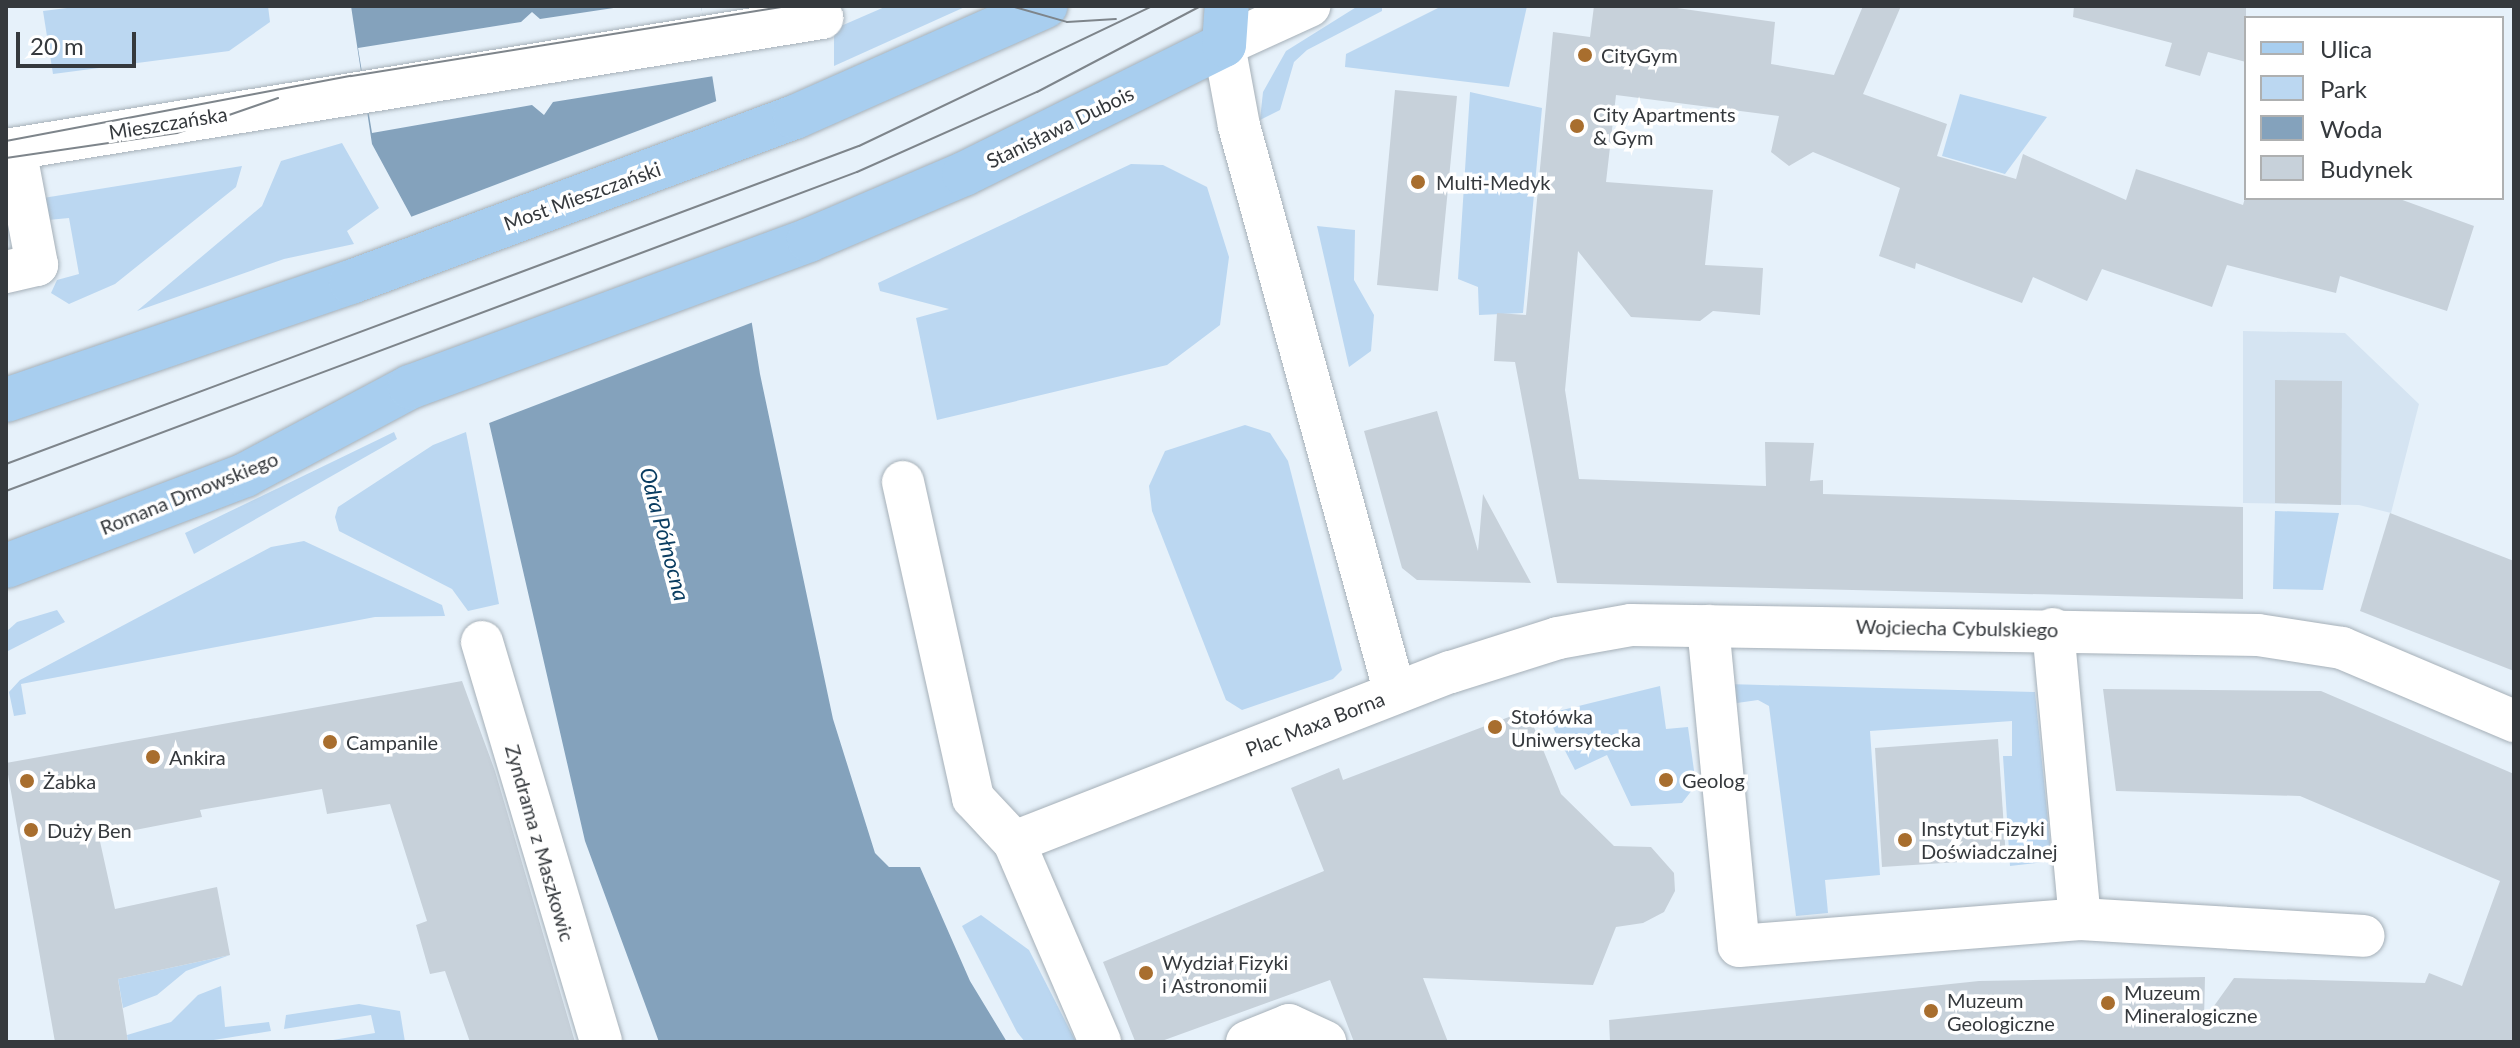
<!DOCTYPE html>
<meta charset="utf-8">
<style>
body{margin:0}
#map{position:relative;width:2520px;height:1048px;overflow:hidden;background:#e6f1fa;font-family:Lato,sans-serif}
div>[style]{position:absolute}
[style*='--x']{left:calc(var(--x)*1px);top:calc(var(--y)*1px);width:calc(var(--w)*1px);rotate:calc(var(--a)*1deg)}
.built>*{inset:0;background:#d5e4f2}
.green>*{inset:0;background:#bbd7f1}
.water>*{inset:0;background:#84a2bc}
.pier>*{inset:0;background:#e6f1fa}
.building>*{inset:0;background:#c7d1da}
.roads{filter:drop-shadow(0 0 2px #a6b0b8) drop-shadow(0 0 2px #a6b0b8)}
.minor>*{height:42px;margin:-21px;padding:0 21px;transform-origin:21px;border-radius:21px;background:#fff}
.major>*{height:44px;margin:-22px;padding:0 22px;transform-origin:22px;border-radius:22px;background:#a8ceef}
.tram>*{height:2px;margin:-1px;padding:0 1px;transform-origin:1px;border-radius:1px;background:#7e858b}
.dots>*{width:22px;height:22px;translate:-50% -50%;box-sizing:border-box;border:4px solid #fff;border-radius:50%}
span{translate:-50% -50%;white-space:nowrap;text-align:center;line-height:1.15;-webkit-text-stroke:7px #fff;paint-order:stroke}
.poi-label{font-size:20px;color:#35393d}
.left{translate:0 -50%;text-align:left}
.street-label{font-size:20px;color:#35393d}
.water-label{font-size:22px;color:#0a3d61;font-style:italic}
.frame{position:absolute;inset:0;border:8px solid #35393d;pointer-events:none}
.legend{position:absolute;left:2244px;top:16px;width:260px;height:184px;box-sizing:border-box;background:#fff;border:2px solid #aeb0b1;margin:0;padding:10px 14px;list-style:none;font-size:24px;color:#35393d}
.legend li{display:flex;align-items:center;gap:16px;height:40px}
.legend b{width:40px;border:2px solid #aeb0b1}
.scale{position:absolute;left:16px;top:32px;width:120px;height:36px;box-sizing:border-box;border:4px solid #35393d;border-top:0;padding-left:10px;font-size:24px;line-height:28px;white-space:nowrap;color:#35393d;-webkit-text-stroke:6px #fff;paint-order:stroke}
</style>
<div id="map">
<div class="built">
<div style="clip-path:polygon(2243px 331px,2345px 333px,2419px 404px,2391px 513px,2359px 505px,2243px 503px)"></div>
</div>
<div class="green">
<div style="clip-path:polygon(83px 6px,268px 6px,270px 22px,229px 51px,53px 74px,43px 11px)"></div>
<div style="clip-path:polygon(887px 6px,967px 6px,834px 66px,834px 29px)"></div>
<div style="clip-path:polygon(1358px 6px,1382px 6px,1382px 11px,1307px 50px,1294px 62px,1280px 110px,1260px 120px,1263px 92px,1286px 51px)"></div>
<div style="clip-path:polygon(1442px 6px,1527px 6px,1509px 87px,1345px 67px,1346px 54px)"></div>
<div style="clip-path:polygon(1470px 92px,1542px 108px,1523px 313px,1479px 315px,1478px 287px,1458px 279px)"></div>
<div style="clip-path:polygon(1960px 94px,2047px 117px,2005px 174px,1942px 156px)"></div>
<div style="clip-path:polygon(342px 143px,379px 208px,347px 231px,354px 244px,284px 259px,137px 311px,262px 206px,281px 161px)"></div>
<div style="clip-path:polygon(1131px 164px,1163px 165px,1207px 187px,1229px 257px,1220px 325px,1167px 365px,937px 420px,916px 318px,949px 309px,880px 291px,878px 283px)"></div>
<div style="clip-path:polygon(242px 166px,236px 187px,115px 284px,69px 304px,51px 293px,57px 280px,79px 274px,69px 218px,48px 220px,37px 199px)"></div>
<div style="clip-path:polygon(1317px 226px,1355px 230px,1354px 280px,1374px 315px,1371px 351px,1349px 367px)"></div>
<div style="clip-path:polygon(1245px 425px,1270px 433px,1288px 461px,1342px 670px,1333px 679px,1242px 710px,1226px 700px,1152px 511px,1149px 486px,1165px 451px)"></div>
<div style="clip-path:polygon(394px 432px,397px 439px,194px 554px,185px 533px)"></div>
<div style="clip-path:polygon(466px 432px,499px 604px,468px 611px,452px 589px,339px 531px,335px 517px,338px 507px,433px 445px)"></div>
<div style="clip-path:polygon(2275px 511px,2339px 513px,2323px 590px,2273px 589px)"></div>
<div style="clip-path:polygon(304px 541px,442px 605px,445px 616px,375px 617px,21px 684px,26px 714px,14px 716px,9px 692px,20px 680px,271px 547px)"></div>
<div style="clip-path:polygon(57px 610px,65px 622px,6px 652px,6px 632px,17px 622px)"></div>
<div style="clip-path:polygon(1727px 684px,2035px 692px,2052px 861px,2010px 866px,2003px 756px,2012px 756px,2012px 721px,1870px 731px,1880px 875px,1825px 880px,1828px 913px,1796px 916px,1769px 706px,1758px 700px,1730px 704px)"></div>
<div style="clip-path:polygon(1660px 686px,1666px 729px,1688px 727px,1696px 785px,1682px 803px,1631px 806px,1607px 755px,1575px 770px,1546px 714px)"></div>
<div style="clip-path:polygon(981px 915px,1029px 950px,1076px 1042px,1025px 1042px,1017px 1032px,962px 926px)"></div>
<div style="clip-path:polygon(230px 955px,186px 971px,157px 995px,123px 1008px,118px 979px)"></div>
<div style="clip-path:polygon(221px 986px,225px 1027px,269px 1022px,271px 1031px,201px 1042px,128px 1042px,127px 1035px,171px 1022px,198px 995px)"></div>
<div style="clip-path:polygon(359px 1004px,400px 1011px,405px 1042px,321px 1042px,375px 1033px,371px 1015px,284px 1029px,286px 1015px)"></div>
</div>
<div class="water">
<div style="clip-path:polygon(351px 6px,701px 6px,760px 374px,833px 719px,875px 853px,889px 867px,920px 867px,970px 981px,1007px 1042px,659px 1042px,585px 841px,485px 405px,411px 216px,372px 144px)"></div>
</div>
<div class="pier">
<div style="clip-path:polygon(627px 6px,701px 6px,714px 76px,553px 102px,544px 115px,532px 105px,372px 133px,358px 48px,521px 22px,532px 12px,540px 19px)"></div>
<div style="clip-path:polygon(722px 99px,756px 321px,484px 425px,408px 218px)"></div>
</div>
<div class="building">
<div style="clip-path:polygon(1594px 6px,1663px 6px,1775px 22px,1771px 64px,1834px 75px,1863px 6px,1901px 6px,1863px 94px,1947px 124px,1937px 156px,2016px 179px,2023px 154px,2126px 200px,2136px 169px,2243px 205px,2245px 198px,2397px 198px,2474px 226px,2447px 311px,2340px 276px,2336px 293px,2227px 265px,2212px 307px,2102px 269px,2087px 301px,2033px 277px,2022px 303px,1916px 263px,1915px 269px,1879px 256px,1900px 188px,1813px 152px,1789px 166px,1771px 152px,1779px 116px,1616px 95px,1606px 182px,1713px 190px,1705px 265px,1763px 268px,1760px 315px,1713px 311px,1700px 321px,1631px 317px,1578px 251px,1565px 390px,1579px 479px,1766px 486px,1765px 442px,1814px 443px,1810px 481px,1823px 480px,1823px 494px,2243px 507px,2243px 599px,1557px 583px,1515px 362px,1494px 361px,1497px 313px,1526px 315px,1553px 32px,1590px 37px)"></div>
<div style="clip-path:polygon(2074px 6px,2246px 6px,2246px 62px,2208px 52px,2200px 76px,2165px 66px,2172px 43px,2073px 17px)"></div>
<div style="clip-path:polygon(1395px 90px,1457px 96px,1438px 291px,1377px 285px)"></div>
<div style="clip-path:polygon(2275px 380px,2342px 381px,2341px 505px,2275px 503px)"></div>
<div style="clip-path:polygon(1437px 411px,1478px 551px,1483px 494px,1531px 583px,1417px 580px,1402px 568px,1364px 431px)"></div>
<div style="clip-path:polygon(2390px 513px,2514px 561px,2514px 671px,2360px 611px)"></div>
<div style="clip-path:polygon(462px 681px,495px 771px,575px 1042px,470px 1042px,445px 971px,430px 974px,416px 925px,427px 921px,390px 804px,327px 814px,322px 789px,200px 810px,202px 817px,99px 837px,115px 909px,217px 887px,230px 955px,118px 979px,128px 1042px,55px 1042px,6px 763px)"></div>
<div style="clip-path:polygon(2103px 689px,2321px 691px,2514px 774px,2514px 1042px,1610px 1042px,1609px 1020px,1979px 981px,2205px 977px,2204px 1020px,2234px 978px,2425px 983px,2429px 973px,2462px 986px,2500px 881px,2300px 796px,2116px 791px)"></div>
<div style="clip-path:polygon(1527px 710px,1561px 794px,1614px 846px,1651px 847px,1674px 873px,1675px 891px,1664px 912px,1643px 923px,1616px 927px,1593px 985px,1423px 978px,1448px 1042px,1354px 1042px,1330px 980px,1159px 1042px,1135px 1041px,1103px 962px,1324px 871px,1291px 788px,1339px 768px,1343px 780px)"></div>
<div style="clip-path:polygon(1998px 739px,2006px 859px,1882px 867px,1875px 748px)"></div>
</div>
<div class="roads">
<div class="minor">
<div style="--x:1224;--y:45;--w:82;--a:79.5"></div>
<div style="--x:1239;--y:126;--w:588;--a:74.62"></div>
<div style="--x:1224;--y:45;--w:94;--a:-24.6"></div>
<div style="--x:6;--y:150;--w:827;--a:-9.19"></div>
<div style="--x:6;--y:272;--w:32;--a:-13"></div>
<div style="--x:37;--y:265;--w:118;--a:-100.7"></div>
<div style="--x:903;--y:482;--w:324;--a:77.5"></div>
<div style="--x:973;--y:798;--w:60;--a:47"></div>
<div style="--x:1014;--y:842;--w:469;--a:-21.3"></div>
<div style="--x:1451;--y:672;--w:112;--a:-17.6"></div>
<div style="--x:1558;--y:638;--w:74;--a:-10.1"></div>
<div style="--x:1631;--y:625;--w:627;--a:0.91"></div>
<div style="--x:2258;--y:635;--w:85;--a:8.8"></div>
<div style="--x:2342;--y:648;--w:187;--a:23"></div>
<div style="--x:1708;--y:626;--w:321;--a:84.5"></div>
<div style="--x:1739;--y:946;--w:342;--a:-4.5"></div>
<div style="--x:2080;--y:919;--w:284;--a:3.4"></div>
<div style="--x:2053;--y:629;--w:291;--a:84.7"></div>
<div style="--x:482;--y:642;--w:417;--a:73.4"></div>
<div style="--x:1014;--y:842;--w:218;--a:66.7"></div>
<div style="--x:1247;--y:1042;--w:45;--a:-22"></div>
<div style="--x:1289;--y:1025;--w:40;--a:25"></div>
</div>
<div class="major">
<div style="--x:6;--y:400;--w:365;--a:-18.9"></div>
<div style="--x:351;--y:282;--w:474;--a:-20.4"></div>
<div style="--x:795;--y:117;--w:274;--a:-23.9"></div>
<div style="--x:6;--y:566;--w:256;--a:-20.8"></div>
<div style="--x:245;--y:475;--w:187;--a:-28.1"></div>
<div style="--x:410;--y:387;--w:425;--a:-20.2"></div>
<div style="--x:809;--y:240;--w:168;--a:-23.1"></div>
<div style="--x:964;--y:174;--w:290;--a:-26.4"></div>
<div style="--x:1224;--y:45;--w:39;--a:-86"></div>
</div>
</div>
<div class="tram">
<div style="--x:1011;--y:6;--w:58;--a:15.9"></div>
<div style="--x:1067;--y:22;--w:49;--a:-3.5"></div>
<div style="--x:6;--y:141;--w:351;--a:-10.7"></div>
<div style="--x:351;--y:76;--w:441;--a:-9.1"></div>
<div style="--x:6;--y:158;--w:173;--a:-8.3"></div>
<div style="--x:177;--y:133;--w:107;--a:-19.1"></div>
<div style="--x:6;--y:464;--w:910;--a:-20.45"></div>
<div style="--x:859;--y:146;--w:326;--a:-25.5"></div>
<div style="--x:6;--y:491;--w:909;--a:-20.55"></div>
<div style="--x:857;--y:172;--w:197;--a:-24"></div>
<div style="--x:1037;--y:92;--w:185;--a:-27.7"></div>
</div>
<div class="dots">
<div style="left:1585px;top:55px;background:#a86e2e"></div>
<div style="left:1577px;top:126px;background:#a86e2e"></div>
<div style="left:1418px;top:182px;background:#a86e2e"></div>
<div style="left:1495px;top:727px;background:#a86e2e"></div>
<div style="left:330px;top:742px;background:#a86e2e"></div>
<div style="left:153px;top:757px;background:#a86e2e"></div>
<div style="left:1666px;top:780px;background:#a86e2e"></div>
<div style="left:27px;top:781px;background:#a86e2e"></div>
<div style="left:31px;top:830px;background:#a86e2e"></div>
<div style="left:1905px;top:840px;background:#a86e2e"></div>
<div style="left:1146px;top:973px;background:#a86e2e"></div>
<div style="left:2108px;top:1003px;background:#a86e2e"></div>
<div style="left:1931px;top:1011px;background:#a86e2e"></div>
</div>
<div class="poi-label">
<span class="left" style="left:1601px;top:55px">CityGym</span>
<span class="left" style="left:1593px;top:126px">City Apartments<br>&amp; Gym</span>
<span class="left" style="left:1436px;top:182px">Multi-Medyk</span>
<span class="left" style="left:1511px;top:728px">Stołówka<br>Uniwersytecka</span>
<span class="left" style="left:346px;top:742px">Campanile</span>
<span class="left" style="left:169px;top:757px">Ankira</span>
<span class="left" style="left:1682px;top:780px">Geolog</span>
<span class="left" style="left:43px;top:781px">Żabka</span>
<span class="left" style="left:1921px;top:840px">Instytut Fizyki<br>Doświadczalnej</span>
<span class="left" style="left:47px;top:830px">Duży Ben</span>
<span class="left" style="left:1162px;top:974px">Wydział Fizyki<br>i Astronomii</span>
<span class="left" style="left:2124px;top:1004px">Muzeum<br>Mineralogiczne</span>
<span class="left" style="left:1947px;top:1012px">Muzeum<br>Geologiczne</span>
</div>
<div class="street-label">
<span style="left:168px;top:123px;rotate:-9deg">Mieszczańska</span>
<span style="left:1060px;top:127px;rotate:-26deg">Stanisława Dubois</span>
<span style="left:582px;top:196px;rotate:-20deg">Most Mieszczański</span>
<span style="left:189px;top:493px;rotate:-22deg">Romana Dmowskiego</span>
<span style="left:1957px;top:628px;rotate:1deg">Wojciecha Cybulskiego</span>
<span style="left:1315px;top:724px;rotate:-21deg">Plac Maxa Borna</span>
<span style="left:540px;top:843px;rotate:74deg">Zyndrama z Maszkowic</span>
</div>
<div class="water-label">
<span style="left:665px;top:534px;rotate:75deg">Odra Północna</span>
</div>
<div class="frame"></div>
<ul class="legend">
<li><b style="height:10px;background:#a8ceef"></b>Ulica</li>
<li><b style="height:22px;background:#bbd7f1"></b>Park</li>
<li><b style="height:22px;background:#84a2bc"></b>Woda</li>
<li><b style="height:22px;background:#c7d1da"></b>Budynek</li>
</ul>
<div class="scale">20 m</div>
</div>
